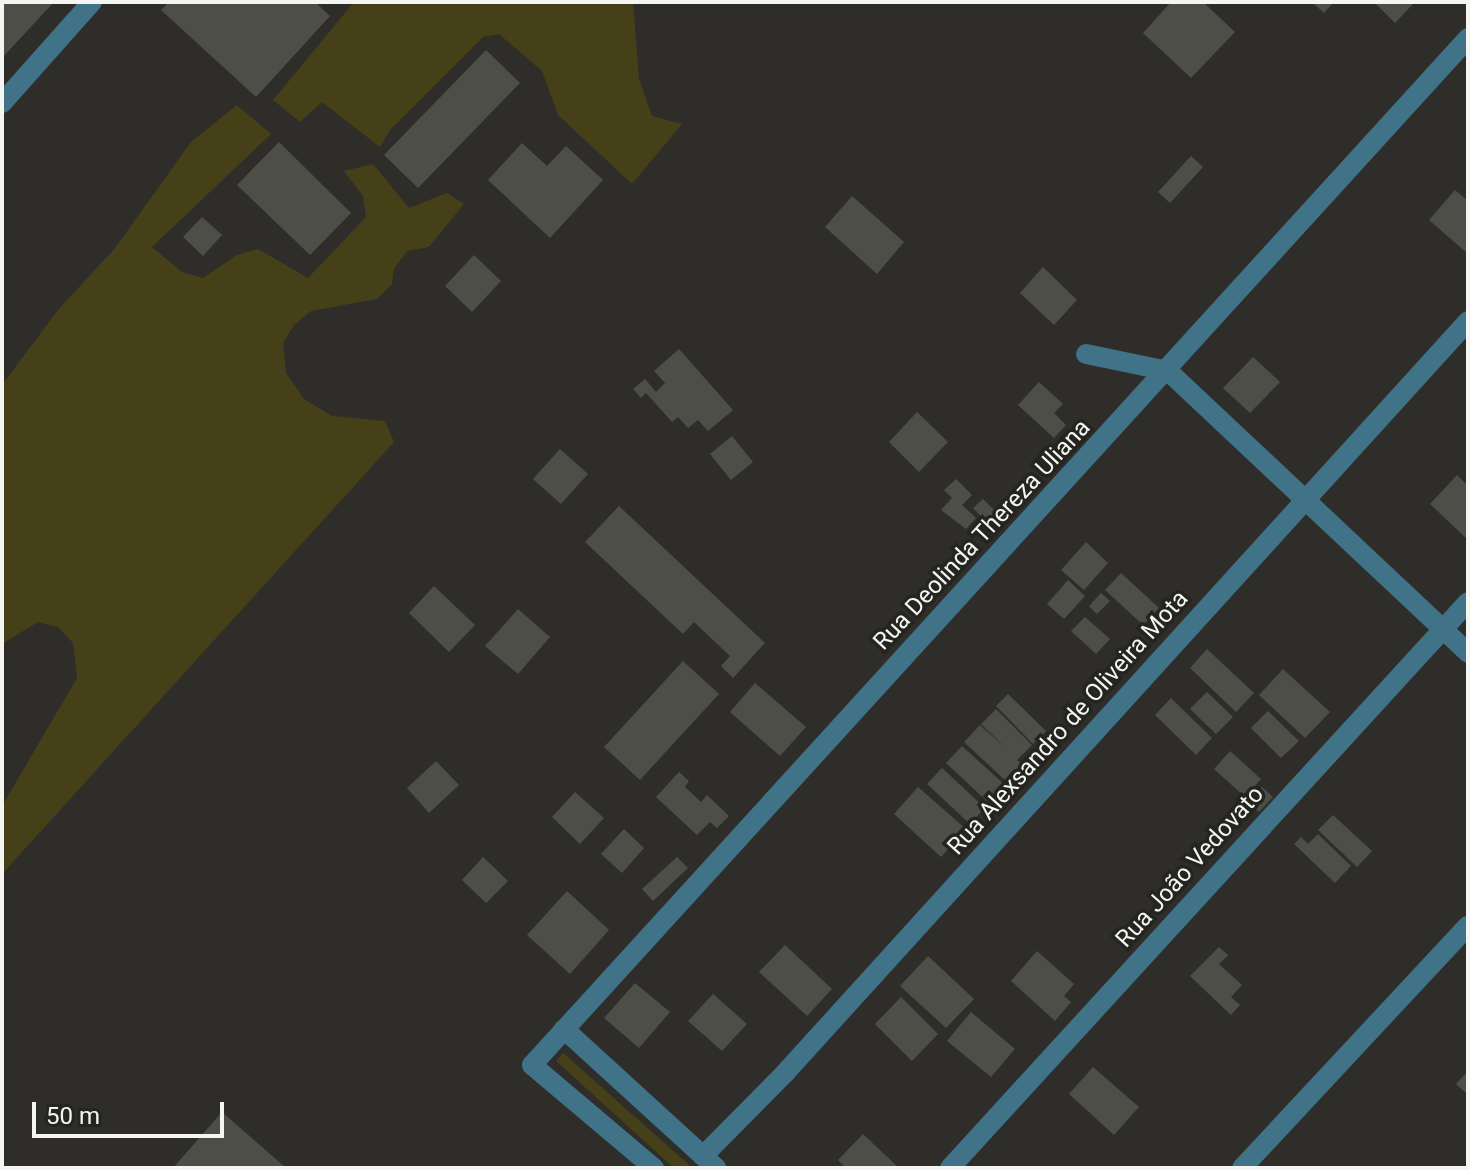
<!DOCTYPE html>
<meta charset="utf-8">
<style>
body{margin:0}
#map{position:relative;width:1470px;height:1170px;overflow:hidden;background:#2e2d29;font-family:Roboto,sans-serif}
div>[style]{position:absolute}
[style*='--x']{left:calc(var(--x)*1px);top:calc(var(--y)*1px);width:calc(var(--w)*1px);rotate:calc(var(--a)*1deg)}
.green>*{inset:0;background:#464018}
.building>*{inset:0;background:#4e4e49}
.minor>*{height:20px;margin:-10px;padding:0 10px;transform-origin:10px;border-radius:10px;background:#407288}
.tertiary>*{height:20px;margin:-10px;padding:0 10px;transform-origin:10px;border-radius:10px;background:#407288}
span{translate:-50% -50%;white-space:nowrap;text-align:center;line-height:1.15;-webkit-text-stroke:7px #242420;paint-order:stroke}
.street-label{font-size:24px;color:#f5f5f2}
.frame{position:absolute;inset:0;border:4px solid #f5f5f2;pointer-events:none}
.scale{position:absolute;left:32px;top:1102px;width:192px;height:36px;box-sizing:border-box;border:4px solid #f5f5f2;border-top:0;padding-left:10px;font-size:24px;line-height:28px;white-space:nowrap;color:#f5f5f2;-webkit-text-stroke:6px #242420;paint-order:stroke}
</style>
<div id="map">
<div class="green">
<div style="clip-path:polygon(354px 2px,633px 2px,639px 79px,652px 116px,682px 124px,632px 184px,558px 115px,542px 71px,499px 34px,483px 37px,390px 130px,380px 147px,322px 102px,300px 122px,273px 100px)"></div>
<div style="clip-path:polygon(237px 105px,271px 134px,152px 247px,182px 272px,203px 278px,237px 255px,258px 249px,308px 278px,366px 217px,363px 196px,344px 171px,373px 164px,409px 208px,447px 193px,464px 204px,429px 247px,407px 251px,394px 269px,392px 284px,377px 299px,311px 311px,294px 325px,283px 343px,286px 373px,304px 399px,332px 416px,385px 421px,394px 442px,2px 874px,2px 806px,77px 678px,73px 643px,58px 627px,38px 622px,2px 644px,2px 385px,58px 310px,115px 248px,191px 142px)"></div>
<div style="clip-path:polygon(563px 1053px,688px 1164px,692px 1168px,674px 1168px,556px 1061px)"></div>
</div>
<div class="building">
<div style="clip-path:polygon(2px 2px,54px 2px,2px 58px)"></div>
<div style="clip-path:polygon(169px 2px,315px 2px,330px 16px,256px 97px,161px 10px)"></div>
<div style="clip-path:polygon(1171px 2px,1203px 2px,1235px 32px,1191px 78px,1143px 33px)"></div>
<div style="clip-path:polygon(1312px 2px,1334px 2px,1324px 13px)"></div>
<div style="clip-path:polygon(1374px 2px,1415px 2px,1395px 23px)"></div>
<div style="clip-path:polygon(486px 50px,520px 83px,418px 188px,384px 155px)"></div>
<div style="clip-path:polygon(279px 142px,351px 213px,310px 255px,237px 185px)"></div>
<div style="clip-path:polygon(522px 143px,547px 166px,566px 146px,603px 180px,550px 238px,488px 180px)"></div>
<div style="clip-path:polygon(1191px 156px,1203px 167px,1170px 203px,1158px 192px)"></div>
<div style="clip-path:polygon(1455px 190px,1468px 201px,1468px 254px,1429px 220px)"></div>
<div style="clip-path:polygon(852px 196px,904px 242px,877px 274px,825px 227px)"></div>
<div style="clip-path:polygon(202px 217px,222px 235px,203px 256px,183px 237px)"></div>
<div style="clip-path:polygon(474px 255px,501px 281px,472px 312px,445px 286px)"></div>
<div style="clip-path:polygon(1043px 267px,1077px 300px,1054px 325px,1020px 293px)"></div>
<div style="clip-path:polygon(679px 349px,733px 410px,708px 431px,698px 420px,688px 428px,678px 417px,672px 422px,646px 393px,641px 398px,633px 389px,645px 379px,656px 392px,665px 383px,654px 371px)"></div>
<div style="clip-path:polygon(1253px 357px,1280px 382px,1250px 413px,1223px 388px)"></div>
<div style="clip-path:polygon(1039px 382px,1063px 404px,1054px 413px,1066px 425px,1054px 438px,1018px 405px)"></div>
<div style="clip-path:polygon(917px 412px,948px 442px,919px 472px,889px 442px)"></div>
<div style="clip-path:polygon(732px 436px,753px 462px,731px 480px,710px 454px)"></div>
<div style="clip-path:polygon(560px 449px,588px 474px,561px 504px,533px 479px)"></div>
<div style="clip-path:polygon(1457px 475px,1468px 486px,1468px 540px,1430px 504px)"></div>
<div style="clip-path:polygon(956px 479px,972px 495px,962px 505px,976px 518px,966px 529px,941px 510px,952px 498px,944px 490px)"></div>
<div style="clip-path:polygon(983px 499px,997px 513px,987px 523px,973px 508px)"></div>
<div style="clip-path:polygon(1005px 500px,1014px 510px,1009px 515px,999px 506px)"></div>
<div style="clip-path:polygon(619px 506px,765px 643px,733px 678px,721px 666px,730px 656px,694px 622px,683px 634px,585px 542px)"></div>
<div style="clip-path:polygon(1086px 542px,1108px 563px,1084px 590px,1061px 570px)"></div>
<div style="clip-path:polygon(1121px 573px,1159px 608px,1143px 625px,1105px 590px)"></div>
<div style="clip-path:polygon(1068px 580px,1085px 596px,1064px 619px,1047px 604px)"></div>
<div style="clip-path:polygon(434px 586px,475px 625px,449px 652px,409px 613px)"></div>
<div style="clip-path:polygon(1101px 593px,1110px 601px,1097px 614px,1089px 606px)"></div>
<div style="clip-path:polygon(518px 609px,550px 637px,518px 674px,485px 646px)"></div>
<div style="clip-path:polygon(1085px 617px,1110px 639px,1096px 654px,1071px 631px)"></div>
<div style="clip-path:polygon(1207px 649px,1254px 693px,1236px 712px,1190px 668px)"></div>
<div style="clip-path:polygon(683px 661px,719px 694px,640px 780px,604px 747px)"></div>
<div style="clip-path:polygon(1283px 669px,1330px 712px,1305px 738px,1259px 695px)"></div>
<div style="clip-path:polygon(755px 683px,806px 727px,780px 756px,730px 712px)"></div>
<div style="clip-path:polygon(1207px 692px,1233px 717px,1216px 734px,1190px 709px)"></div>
<div style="clip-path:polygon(1008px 694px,1046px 731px,1033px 744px,996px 706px)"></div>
<div style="clip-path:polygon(1171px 698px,1212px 738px,1196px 755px,1155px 715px)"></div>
<div style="clip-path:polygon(996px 709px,1032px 745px,1017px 760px,1023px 765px,1007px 782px,964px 742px,980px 725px,1007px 749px,981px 724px)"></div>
<div style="clip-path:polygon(1268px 711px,1299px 741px,1281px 758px,1251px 728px)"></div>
<div style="clip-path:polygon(962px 746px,1006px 786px,990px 804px,946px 763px)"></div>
<div style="clip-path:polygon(1230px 751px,1261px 779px,1245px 797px,1214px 769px)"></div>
<div style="clip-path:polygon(436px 761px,459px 785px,429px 813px,407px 788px)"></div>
<div style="clip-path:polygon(942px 768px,985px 808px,970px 824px,927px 784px)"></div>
<div style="clip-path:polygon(679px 772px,689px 781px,685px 787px,701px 802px,707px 795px,729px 816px,717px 828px,710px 822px,697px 835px,656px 797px)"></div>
<div style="clip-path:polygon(918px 787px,966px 829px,941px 857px,894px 814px)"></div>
<div style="clip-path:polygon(1262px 787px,1273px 797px,1259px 812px,1248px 802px)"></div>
<div style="clip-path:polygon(575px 792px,604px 818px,580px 844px,552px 817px)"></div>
<div style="clip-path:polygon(1333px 815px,1372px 851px,1357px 867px,1318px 830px)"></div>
<div style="clip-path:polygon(624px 829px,644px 848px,622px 873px,601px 854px)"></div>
<div style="clip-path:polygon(1318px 834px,1351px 866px,1335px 883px,1294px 844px,1301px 837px,1308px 844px)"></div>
<div style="clip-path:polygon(483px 857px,508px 881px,486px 903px,462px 880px)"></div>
<div style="clip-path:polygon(677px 857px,688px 868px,653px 901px,642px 889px)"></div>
<div style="clip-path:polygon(567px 891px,609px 930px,570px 974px,527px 935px)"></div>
<div style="clip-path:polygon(785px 945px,832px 989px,807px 1016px,759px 972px)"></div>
<div style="clip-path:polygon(1219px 947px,1228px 955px,1219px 964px,1242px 985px,1231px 997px,1240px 1005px,1231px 1015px,1190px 976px)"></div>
<div style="clip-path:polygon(1037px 951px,1074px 984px,1064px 996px,1071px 1002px,1055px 1021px,1011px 981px)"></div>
<div style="clip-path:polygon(928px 956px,974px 999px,946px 1028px,900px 986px)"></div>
<div style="clip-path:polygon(635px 983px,670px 1012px,639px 1048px,604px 1018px)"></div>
<div style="clip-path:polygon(713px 994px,747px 1024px,722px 1051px,688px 1021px)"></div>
<div style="clip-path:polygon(901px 997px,938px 1034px,912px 1061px,875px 1024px)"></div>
<div style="clip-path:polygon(971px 1012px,1015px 1049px,991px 1077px,947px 1041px)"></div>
<div style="clip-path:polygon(1093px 1067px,1139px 1107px,1114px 1135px,1069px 1094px)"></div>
<div style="clip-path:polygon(1468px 1071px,1468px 1095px,1456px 1084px)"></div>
<div style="clip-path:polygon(222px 1112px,286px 1168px,173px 1168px)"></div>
<div style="clip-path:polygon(863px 1134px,899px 1168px,846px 1168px,838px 1160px)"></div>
</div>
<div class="minor">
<div style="--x:2;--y:103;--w:135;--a:-48.3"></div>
<div style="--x:1086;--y:354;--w:84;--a:11.7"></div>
<div style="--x:1168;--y:371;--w:412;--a:43.2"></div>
<div style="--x:532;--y:1065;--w:1390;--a:-47.65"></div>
<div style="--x:703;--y:1156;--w:117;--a:-45.3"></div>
<div style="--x:785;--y:1073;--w:1016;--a:-47.75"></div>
<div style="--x:950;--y:1168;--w:767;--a:-47.54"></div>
<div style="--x:1242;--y:1168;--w:331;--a:-47"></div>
</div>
<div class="tertiary">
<div style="--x:564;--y:1029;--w:206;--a:42.4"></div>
<div style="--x:532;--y:1065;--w:160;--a:40.2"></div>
</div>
<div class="street-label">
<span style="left:982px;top:535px;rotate:-47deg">Rua Deolinda Thereza Uliana</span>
<span style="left:1068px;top:723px;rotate:-48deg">Rua Alexsandro de Oliveira Mota</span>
<span style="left:1190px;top:867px;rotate:-48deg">Rua João Vedovato</span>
</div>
<div class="frame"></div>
<div class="scale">50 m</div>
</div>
